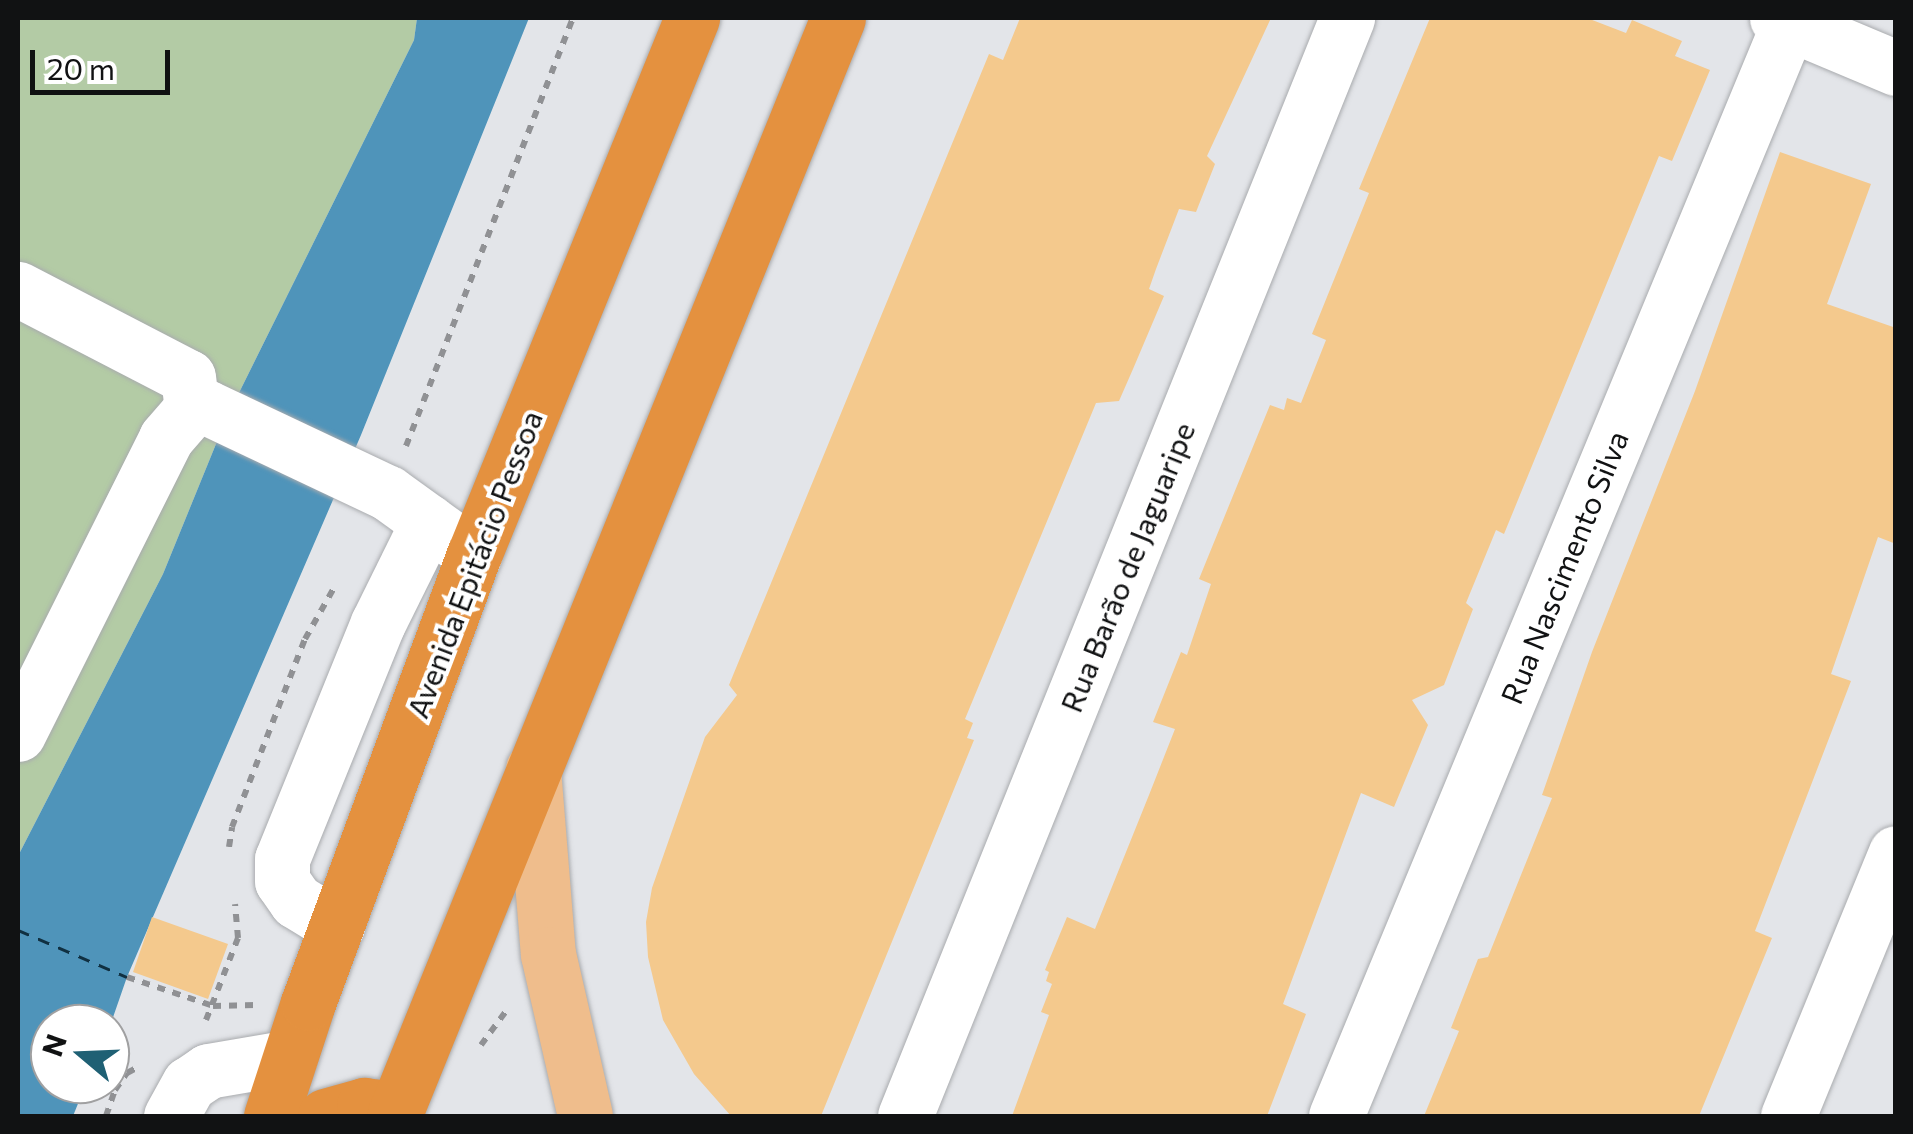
<!DOCTYPE html>
<meta charset="utf-8">
<style>
body{margin:0}
#map{position:relative;width:1913px;height:1134px;overflow:hidden;background:#e3e5e9;font-family:Commissioner,sans-serif}
div>[style]{position:absolute}
[style*='--x']{left:calc(var(--x)*1px);top:calc(var(--y)*1px);width:calc(var(--w)*1px);rotate:calc(var(--a)*1deg)}
.green>*{inset:0;background:#b3cba5}
.water>*{inset:0;background:#4f94ba}
.ferry>*{height:2.5px;margin-top:-1.25px;transform-origin:0;background:repeating-linear-gradient(90deg,#103041 0 12px,transparent 0 22px)}
.building>*{inset:0;background:#f4c98d}
.path>*{height:6px;margin-top:-3px;transform-origin:0;background:repeating-linear-gradient(90deg,#909194 0 8px,transparent 0 16px)}
.roads{filter:drop-shadow(0 0 2px #a9abae) drop-shadow(0 0 2px #a9abae)}
.minor>*{height:55px;margin:-27.5px;padding:0 27.5px;transform-origin:27.5px;border-radius:27.5px;background:#fff}
.major>*{height:55px;margin:-27.5px;padding:0 27.5px;transform-origin:27.5px;border-radius:27.5px;background:#efbd8c}
.highway>*{height:55px;margin:-27.5px;padding:0 27.5px;transform-origin:27.5px;border-radius:27.5px;background:#e4913f}
span{translate:-50% -50%;white-space:nowrap;text-align:center;line-height:1.15;-webkit-text-stroke:8px #fff;paint-order:stroke}
.street-label{font-size:30px;color:#111213}
.frame{position:absolute;inset:0;border:20px solid #111213;pointer-events:none}
.north{position:absolute;left:30px;top:1004px;width:100px;height:100px;box-sizing:border-box;background:#fff;border:2px solid #a0a0a1;border-radius:50%;rotate:289deg;font-size:28px;font-weight:700;line-height:40px;text-align:center;color:#111213}
.north::after{content:'';display:block;margin:auto;width:35px;height:45px;background:#1f6074;clip-path:polygon(50% 0,100% 100%,50% 72%,0 100%)}
.scale{position:absolute;left:30px;top:50px;width:140px;height:45px;box-sizing:border-box;border:5px solid #111213;border-top:0;padding-left:12px;font-size:30px;line-height:35px;white-space:nowrap;color:#111213;-webkit-text-stroke:8px #fff;paint-order:stroke}
</style>
<div id="map">
<div class="green">
<div style="clip-path:polygon(18px 18px,417px 18px,414px 40px,227px 417px,163px 574px,18px 856px)"></div>
</div>
<div class="water">
<div style="clip-path:polygon(417px 18px,529px 18px,361px 435px,127px 977px,110px 1026px,50px 1024px,50px 1084px,86px 1084px,73px 1116px,18px 1116px,18px 856px,163px 574px,227px 417px,414px 40px)"></div>
</div>
<div class="ferry">
<div style="--x:18;--y:930;--w:119;--a:23.3"></div>
</div>
<div class="building">
<div style="clip-path:polygon(1020px 18px,1271px 18px,1207px 156px,1215px 164px,1196px 212px,1179px 209px,1156px 269px,1149px 289px,1164px 296px,1133px 369px,1119px 401px,1096px 403px,965px 719px,973px 723px,967px 738px,974px 740px,821px 1116px,731px 1116px,694px 1074px,663px 1020px,648px 957px,646px 922px,652px 888px,705px 737px,737px 695px,729px 685px,989px 54px,1003px 60px)"></div>
<div style="clip-path:polygon(1430px 18px,1587px 18px,1626px 33px,1632px 20px,1682px 41px,1675px 56px,1710px 70px,1672px 161px,1659px 156px,1504px 534px,1496px 530px,1466px 603px,1473px 609px,1444px 685px,1412px 700px,1428px 725px,1394px 807px,1361px 793px,1283px 1004px,1306px 1014px,1267px 1116px,1012px 1116px,1049px 1015px,1041px 1012px,1052px 984px,1046px 981px,1049px 972px,1045px 970px,1067px 917px,1095px 929px,1149px 795px,1175px 729px,1153px 722px,1181px 652px,1187px 655px,1211px 584px,1199px 579px,1270px 405px,1284px 410px,1287px 398px,1301px 403px,1326px 340px,1312px 334px,1369px 193px,1359px 189px)"></div>
<div style="clip-path:polygon(1780px 152px,1871px 184px,1827px 304px,1896px 328px,1896px 544px,1878px 537px,1831px 674px,1851px 681px,1755px 931px,1772px 938px,1699px 1116px,1424px 1116px,1459px 1031px,1451px 1028px,1478px 959px,1488px 957px,1552px 798px,1542px 795px,1592px 652px,1695px 391px)"></div>
<div style="clip-path:polygon(152px 917px,228px 944px,208px 999px,133px 972px)"></div>
</div>
<div class="path">
<div style="--x:406;--y:446;--w:459;--a:-68.7"></div>
<div style="--x:229;--y:847;--w:20;--a:-81"></div>
<div style="--x:232;--y:827;--w:202;--a:-68.8"></div>
<div style="--x:305;--y:639;--w:61;--a:-60.5"></div>
<div style="--x:127;--y:977;--w:91;--a:18.6"></div>
<div style="--x:213;--y:1006;--w:43;--a:-1.3"></div>
<div style="--x:206;--y:1020;--w:88;--a:-68.7"></div>
<div style="--x:238;--y:938;--w:34;--a:-95"></div>
<div style="--x:481;--y:1045;--w:47;--a:-53.6"></div>
<div style="--x:106;--y:1116;--w:28;--a:-71"></div>
<div style="--x:115;--y:1090;--w:21;--a:-55"></div>
<div style="--x:127;--y:1073;--w:15;--a:-28"></div>
</div>
<div class="roads">
<div class="minor">
<div style="--x:1777;--y:18;--w:129;--a:22.8"></div>
<div style="--x:18;--y:289;--w:191;--a:27.4"></div>
<div style="--x:188;--y:377;--w:31;--a:83"></div>
<div style="--x:18;--y:734;--w:331;--a:-63.4"></div>
<div style="--x:166;--y:438;--w:40;--a:-49"></div>
<div style="--x:192;--y:408;--w:14;--a:-4"></div>
<div style="--x:206;--y:407;--w:201;--a:25.3"></div>
<div style="--x:388;--y:493;--w:106;--a:35.8"></div>
<div style="--x:337;--y:926;--w:48;--a:-148.6"></div>
<div style="--x:296;--y:901;--w:24;--a:-125"></div>
<div style="--x:282;--y:881;--w:22;--a:-90"></div>
<div style="--x:282;--y:859;--w:255;--a:-67.9"></div>
<div style="--x:378;--y:623;--w:113;--a:-63.7"></div>
<div style="--x:171;--y:1116;--w:37;--a:-61"></div>
<div style="--x:189;--y:1084;--w:23;--a:-34"></div>
<div style="--x:208;--y:1071;--w:83;--a:-9.7"></div>
<div style="--x:905;--y:1116;--w:1184;--a:-68.07"></div>
<div style="--x:1336;--y:1116;--w:1189;--a:-67.49"></div>
<div style="--x:1788;--y:1116;--w:284;--a:-67.7"></div>
</div>
<div class="major">
<div style="--x:533;--y:769;--w:186;--a:85.4"></div>
<div style="--x:548;--y:954;--w:166;--a:77.1"></div>
</div>
<div class="highway">
<div style="--x:271;--y:1116;--w:119;--a:-71.9"></div>
<div style="--x:308;--y:1003;--w:478;--a:-69.7"></div>
<div style="--x:474;--y:555;--w:580;--a:-67.9"></div>
<div style="--x:325;--y:1116;--w:41;--a:-15.8"></div>
<div style="--x:364;--y:1105;--w:33;--a:7"></div>
<div style="--x:394;--y:1116;--w:1184;--a:-67.98"></div>
</div>
</div>
<div class="street-label">
<span style="left:474px;top:564px;rotate:-69deg">Avenida Epitácio Pessoa</span>
<span style="left:1127px;top:567px;rotate:-68deg">Rua Barão de Jaguaripe</span>
<span style="left:1564px;top:567px;rotate:-68deg">Rua Nascimento Silva</span>
</div>
<div class="frame"></div>
<div class="north">N</div>
<div class="scale">20 m</div>
</div>
